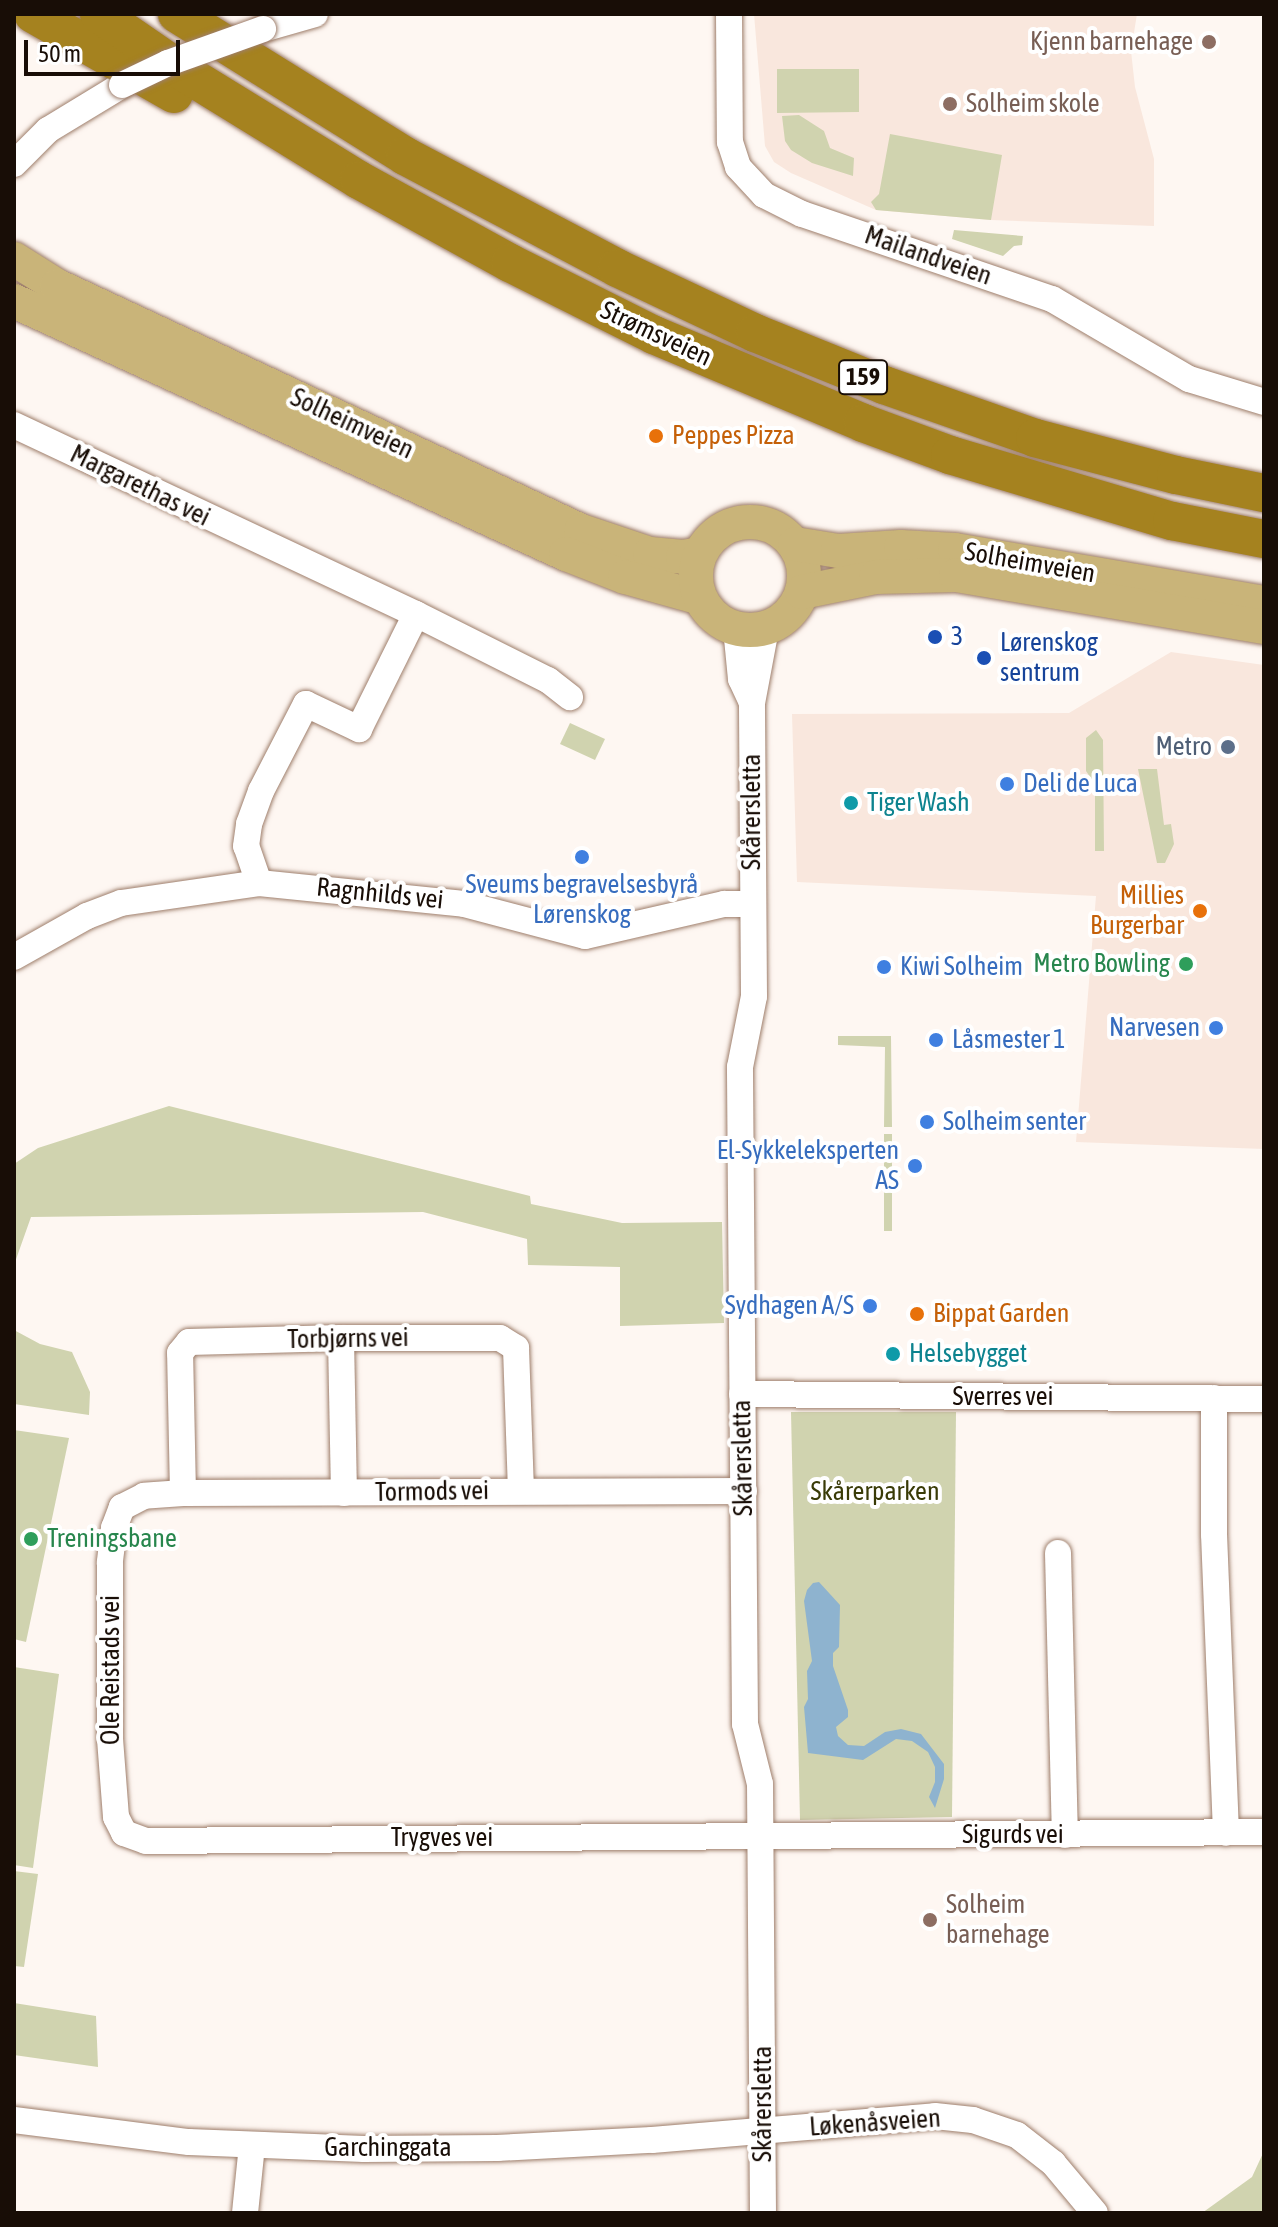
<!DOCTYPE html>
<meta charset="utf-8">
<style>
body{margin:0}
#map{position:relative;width:1278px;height:2227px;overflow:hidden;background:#fef7f2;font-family:"Asap Condensed",sans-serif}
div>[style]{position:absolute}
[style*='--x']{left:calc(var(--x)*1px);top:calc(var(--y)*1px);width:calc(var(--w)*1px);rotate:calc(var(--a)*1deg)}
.built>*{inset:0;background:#f9e7dd}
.green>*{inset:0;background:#d0d3af}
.water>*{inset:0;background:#8eb3cf}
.roads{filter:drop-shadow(0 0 2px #9e7e6b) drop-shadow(0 0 2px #9e7e6b)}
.minor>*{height:26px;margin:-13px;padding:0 13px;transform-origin:13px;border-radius:13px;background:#fff}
.major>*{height:34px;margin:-17px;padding:0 17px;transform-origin:17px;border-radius:17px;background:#c9b479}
.major>.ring{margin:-17px;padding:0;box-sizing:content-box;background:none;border:34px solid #c9b479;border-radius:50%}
.highway>*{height:38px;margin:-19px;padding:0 19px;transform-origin:19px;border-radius:19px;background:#a5821f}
.bridges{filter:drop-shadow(0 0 2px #9e7e6b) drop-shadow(0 0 2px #9e7e6b)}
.minor-bridge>*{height:26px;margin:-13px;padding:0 13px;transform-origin:13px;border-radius:13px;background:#fff}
.dots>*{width:22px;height:22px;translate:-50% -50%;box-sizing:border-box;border:4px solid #fff;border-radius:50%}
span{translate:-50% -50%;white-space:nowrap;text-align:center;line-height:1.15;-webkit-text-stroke:8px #fff;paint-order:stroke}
.shield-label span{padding:2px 6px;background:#fff;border:2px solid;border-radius:6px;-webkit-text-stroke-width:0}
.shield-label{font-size:24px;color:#180d06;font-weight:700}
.education-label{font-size:26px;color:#785e54}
.right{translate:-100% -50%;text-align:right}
.left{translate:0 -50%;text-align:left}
.street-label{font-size:26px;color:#180d06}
.food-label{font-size:26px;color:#c56008}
.transit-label{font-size:26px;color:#164399}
.service-label{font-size:26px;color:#4e5e75}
.shop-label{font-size:26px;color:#366cbe}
.culture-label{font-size:26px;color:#0d838f}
.leisure-label{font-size:26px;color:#27864d}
.park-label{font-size:26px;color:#393b07}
.frame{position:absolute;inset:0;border:16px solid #180d06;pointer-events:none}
.scale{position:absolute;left:24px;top:40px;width:156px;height:36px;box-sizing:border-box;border:4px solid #180d06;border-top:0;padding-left:10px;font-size:24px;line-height:28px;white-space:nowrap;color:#180d06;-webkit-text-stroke:6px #fff;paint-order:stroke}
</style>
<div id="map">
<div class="built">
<div style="clip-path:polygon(754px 14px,1137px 14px,1131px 51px,1135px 87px,1154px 159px,1154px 226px,991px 220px,876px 210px,791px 173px,774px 162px,765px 146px)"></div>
<div style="clip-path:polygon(1171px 652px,1264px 665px,1264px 1149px,1076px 1142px,1096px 896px,797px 882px,792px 714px,1069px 713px)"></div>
</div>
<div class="green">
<div style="clip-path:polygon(777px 69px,859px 69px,859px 112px,777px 113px)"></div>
<div style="clip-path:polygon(799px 115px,824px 131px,830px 148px,854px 158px,853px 176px,812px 163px,791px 150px,785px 141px,782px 116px)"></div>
<div style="clip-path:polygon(890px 134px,1002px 155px,991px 220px,876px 210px,871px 202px,879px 194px)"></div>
<div style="clip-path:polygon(954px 230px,1023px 236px,1022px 245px,1014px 246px,1003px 256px,952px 239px)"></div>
<div style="clip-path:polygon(570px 723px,605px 739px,595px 760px,560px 744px)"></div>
<div style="clip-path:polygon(1096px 730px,1103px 740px,1104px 851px,1095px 851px,1095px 784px,1086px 771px,1086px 738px)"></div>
<div style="clip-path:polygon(1138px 769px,1157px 769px,1164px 825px,1171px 824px,1174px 844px,1165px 863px,1157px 863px)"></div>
<div style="clip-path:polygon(838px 1036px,891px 1036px,892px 1127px,884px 1127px,885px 1047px,838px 1045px)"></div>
<div style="clip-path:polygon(169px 1106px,530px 1196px,531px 1204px,622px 1223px,722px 1222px,724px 1323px,620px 1326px,620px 1267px,528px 1265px,527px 1239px,423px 1212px,31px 1217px,14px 1265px,14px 1164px,38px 1148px)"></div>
<div style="clip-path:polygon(884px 1134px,892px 1134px,892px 1231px,884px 1231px)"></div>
<div style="clip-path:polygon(14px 1330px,40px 1344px,72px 1352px,90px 1392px,89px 1415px,14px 1404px)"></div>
<div style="clip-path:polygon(791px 1412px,956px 1412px,952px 1817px,800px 1820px)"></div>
<div style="clip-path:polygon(14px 1430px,69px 1438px,26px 1642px,14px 1639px)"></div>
<div style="clip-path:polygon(14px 1667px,59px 1674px,33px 1868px,14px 1865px)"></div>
<div style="clip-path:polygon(14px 1871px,38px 1874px,24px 1967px,14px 1966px)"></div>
<div style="clip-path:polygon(14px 2003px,96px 2016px,98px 2067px,14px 2055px)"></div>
<div style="clip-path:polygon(1264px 2151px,1264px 2213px,1202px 2213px,1252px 2177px)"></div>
</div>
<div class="water">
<div style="clip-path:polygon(819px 1582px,840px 1605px,839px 1647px,833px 1653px,833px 1666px,848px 1710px,848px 1717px,836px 1727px,838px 1736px,848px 1745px,864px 1746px,885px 1732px,901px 1729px,921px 1734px,944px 1764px,944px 1779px,935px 1808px,929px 1797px,935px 1782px,935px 1767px,928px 1752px,912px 1741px,896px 1739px,863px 1760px,808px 1753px,804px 1707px,808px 1699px,807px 1671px,812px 1661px,804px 1601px,807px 1590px,813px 1583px)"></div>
</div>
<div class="roads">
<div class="minor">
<div style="--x:729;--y:14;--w:128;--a:89.6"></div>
<div style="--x:730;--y:142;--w:26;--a:72"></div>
<div style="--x:738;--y:167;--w:38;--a:47"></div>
<div style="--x:764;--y:195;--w:42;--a:26.6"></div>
<div style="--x:802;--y:214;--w:264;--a:18.8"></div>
<div style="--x:1052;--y:299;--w:159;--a:30.3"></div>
<div style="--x:1189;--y:379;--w:78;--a:17"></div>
<div style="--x:263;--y:29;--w:54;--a:-16.1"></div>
<div style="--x:14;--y:164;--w:48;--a:-45"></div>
<div style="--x:48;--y:130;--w:87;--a:-31.3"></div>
<div style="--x:14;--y:425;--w:444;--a:25.2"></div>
<div style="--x:416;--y:614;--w:148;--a:26.6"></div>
<div style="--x:548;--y:680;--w:28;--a:38"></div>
<div style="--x:736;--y:628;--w:51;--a:84.4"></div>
<div style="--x:741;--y:679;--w:26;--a:65"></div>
<div style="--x:259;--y:883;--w:39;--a:-109"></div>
<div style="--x:246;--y:846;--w:22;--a:-82"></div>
<div style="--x:249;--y:824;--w:35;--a:-70"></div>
<div style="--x:261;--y:791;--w:98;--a:-62.7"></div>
<div style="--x:306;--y:704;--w:59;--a:25.3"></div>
<div style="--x:359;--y:729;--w:128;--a:-63.6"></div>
<div style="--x:14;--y:957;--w:84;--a:-29.3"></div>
<div style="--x:87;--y:916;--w:36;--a:-21"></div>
<div style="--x:121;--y:903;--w:139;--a:-8.2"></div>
<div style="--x:259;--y:883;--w:206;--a:5.8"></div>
<div style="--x:464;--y:904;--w:125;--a:14.8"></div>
<div style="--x:585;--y:936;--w:143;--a:-13"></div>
<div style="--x:724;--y:904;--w:28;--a:0"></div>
<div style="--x:341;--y:1338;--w:155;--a:88.9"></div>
<div style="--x:742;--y:1394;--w:522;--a:0.55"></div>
<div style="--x:1214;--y:1398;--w:136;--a:90"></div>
<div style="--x:1214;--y:1534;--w:299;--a:87.7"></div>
<div style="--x:744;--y:1491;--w:561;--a:179.8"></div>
<div style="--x:183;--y:1493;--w:39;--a:176"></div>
<div style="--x:144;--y:1496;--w:25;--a:153"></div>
<div style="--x:122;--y:1507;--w:22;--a:111"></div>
<div style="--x:114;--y:1528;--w:35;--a:97"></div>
<div style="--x:110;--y:1563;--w:176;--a:90"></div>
<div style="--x:110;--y:1739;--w:78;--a:85.6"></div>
<div style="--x:116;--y:1817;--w:18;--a:63"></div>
<div style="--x:124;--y:1833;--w:23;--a:20"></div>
<div style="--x:146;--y:1841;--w:1118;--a:-0.46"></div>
<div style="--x:183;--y:1493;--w:140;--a:-91.2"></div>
<div style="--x:180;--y:1353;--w:14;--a:-51"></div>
<div style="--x:189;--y:1342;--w:152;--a:-1.5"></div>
<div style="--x:341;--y:1338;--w:159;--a:0"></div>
<div style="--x:500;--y:1338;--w:19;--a:32"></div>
<div style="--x:516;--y:1348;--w:142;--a:88"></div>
<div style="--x:1058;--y:1553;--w:282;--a:88.6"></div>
<div style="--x:14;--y:2120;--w:176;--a:7.2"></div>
<div style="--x:189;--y:2142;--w:175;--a:2.3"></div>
<div style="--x:364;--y:2149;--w:133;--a:-0.4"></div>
<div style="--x:497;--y:2148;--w:155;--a:-3"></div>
<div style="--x:652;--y:2140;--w:284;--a:-4.8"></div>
<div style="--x:935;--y:2116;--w:38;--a:6"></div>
<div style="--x:973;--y:2120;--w:46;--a:18.8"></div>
<div style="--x:1017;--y:2135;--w:46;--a:37.9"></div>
<div style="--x:1053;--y:2163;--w:65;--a:50"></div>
<div style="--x:245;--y:2213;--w:68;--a:-84.1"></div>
<div style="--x:763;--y:2213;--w:429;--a:-90.4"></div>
<div style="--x:760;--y:1784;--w:62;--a:-104"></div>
<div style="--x:745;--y:1724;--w:657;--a:-90.44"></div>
<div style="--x:740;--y:1067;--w:72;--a:-78.8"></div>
<div style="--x:754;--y:996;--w:293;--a:-90.4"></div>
<div style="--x:752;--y:703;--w:76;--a:-79.4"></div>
</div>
<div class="major">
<div style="--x:14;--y:259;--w:51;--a:32.1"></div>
<div style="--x:57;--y:286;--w:578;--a:25.06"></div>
<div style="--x:581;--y:531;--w:73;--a:18.4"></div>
<div style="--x:650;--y:554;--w:33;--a:5"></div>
<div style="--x:683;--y:557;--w:17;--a:-10"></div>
<div style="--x:14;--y:301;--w:607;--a:24.62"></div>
<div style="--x:566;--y:554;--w:63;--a:21.3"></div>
<div style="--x:625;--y:577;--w:78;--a:15.6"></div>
<div class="ring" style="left:696px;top:522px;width:74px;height:74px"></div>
<div style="--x:795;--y:544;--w:44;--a:9.2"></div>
<div style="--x:838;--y:551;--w:63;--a:-3.6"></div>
<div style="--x:901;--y:547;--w:54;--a:3.2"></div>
<div style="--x:955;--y:550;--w:314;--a:9.7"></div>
<div style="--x:802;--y:592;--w:76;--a:-11.5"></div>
<div style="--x:876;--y:577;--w:80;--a:-1.4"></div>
<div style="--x:956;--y:575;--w:312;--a:9.6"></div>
</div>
<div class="highway">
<div style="--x:33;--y:14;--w:162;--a:29.6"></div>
<div style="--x:99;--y:14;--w:104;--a:34.5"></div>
<div style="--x:185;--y:73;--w:204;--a:31.6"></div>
<div style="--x:359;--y:180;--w:172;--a:28.8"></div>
<div style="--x:510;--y:263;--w:161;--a:26.6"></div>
<div style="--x:654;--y:335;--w:227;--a:22.8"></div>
<div style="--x:863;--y:423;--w:93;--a:20.2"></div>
<div style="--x:950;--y:455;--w:232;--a:16.6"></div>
<div style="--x:1172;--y:521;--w:94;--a:11.1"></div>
<div style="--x:177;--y:14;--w:269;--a:31.9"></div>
<div style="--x:405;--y:156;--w:240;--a:27.8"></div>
<div style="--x:617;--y:268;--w:153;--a:25.2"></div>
<div style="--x:755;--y:333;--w:139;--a:22"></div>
<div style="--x:884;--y:385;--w:160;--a:19.3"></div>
<div style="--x:1035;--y:438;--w:146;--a:14.7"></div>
<div style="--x:1176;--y:475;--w:90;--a:11.6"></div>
</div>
</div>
<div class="bridges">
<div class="minor-bridge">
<div style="--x:122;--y:85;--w:51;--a:-25.6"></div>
<div style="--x:168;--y:63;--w:101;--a:-19.7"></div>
</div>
</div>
<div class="dots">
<div style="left:1209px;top:42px;background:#8d6e63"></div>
<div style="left:950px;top:104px;background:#8d6e63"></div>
<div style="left:656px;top:436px;background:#e8710a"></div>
<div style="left:935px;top:637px;background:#1a4fb4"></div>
<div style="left:984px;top:658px;background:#1a4fb4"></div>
<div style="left:1228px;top:747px;background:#5c6f8a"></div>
<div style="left:1007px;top:784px;background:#3f7fe0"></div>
<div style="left:851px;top:803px;background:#0f9aa8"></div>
<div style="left:582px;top:857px;background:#3f7fe0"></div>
<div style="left:1200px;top:911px;background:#e8710a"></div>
<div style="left:1186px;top:964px;background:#2e9e5b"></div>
<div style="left:884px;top:967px;background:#3f7fe0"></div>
<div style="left:1216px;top:1028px;background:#3f7fe0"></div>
<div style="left:936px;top:1040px;background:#3f7fe0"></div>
<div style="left:927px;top:1122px;background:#3f7fe0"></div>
<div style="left:915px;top:1166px;background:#3f7fe0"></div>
<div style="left:870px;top:1306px;background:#3f7fe0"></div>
<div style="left:917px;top:1314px;background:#e8710a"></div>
<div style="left:893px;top:1354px;background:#0f9aa8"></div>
<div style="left:31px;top:1539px;background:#2e9e5b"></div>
<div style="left:930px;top:1920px;background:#8d6e63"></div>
</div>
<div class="shield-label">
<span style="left:863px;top:377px">159</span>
</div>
<div class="education-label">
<span class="right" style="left:1193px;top:42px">Kjenn barnehage</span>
<span class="left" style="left:966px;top:104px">Solheim skole</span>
<span class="left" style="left:946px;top:1920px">Solheim<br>barnehage</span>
</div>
<div class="street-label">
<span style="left:928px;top:256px;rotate:19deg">Mailandveien</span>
<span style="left:656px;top:334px;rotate:25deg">Strømsveien</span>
<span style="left:352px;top:424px;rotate:25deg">Solheimveien</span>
<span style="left:140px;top:486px;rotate:26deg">Margarethas vei</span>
<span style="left:1030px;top:563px;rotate:10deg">Solheimveien</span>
<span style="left:752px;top:812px;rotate:-90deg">Skårersletta</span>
<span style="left:380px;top:894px;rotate:6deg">Ragnhilds vei</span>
<span style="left:348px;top:1339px;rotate:-1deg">Torbjørns vei</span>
<span style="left:1003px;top:1397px">Sverres vei</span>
<span style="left:743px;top:1458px;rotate:-91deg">Skårersletta</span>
<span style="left:432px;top:1492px;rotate:-1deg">Tormods vei</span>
<span style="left:111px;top:1670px;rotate:-90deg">Ole Reistads vei</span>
<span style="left:1013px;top:1835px">Sigurds vei</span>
<span style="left:442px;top:1838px">Trygves vei</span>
<span style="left:763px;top:2104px;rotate:-90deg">Skårersletta</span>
<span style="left:875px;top:2123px;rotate:-4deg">Løkenåsveien</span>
<span style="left:388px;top:2148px">Garchinggata</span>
</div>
<div class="food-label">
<span class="left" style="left:672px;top:436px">Peppes Pizza</span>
<span class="right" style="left:1184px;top:911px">Millies<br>Burgerbar</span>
<span class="left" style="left:933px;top:1314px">Bippat Garden</span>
</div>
<div class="transit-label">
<span class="left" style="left:951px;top:637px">3</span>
<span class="left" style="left:1000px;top:658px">Lørenskog<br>sentrum</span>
</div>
<div class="service-label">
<span class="right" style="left:1212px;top:747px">Metro</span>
</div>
<div class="shop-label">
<span class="left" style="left:1023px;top:784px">Deli de Luca</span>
<span style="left:582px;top:900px">Sveums begravelsesbyrå<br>Lørenskog</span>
<span class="left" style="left:900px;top:967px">Kiwi Solheim</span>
<span class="right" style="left:1200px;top:1028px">Narvesen</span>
<span class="left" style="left:952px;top:1040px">Låsmester 1</span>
<span class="left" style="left:943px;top:1122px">Solheim senter</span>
<span class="right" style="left:899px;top:1166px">El-Sykkeleksperten<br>AS</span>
<span class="right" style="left:854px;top:1306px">Sydhagen A/S</span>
</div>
<div class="culture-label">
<span class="left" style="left:867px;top:803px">Tiger Wash</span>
<span class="left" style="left:909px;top:1354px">Helsebygget</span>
</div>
<div class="leisure-label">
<span class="right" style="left:1170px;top:964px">Metro Bowling</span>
<span class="left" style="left:47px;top:1539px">Treningsbane</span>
</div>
<div class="park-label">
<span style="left:875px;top:1492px">Skårerparken</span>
</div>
<div class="frame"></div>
<div class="scale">50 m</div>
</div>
